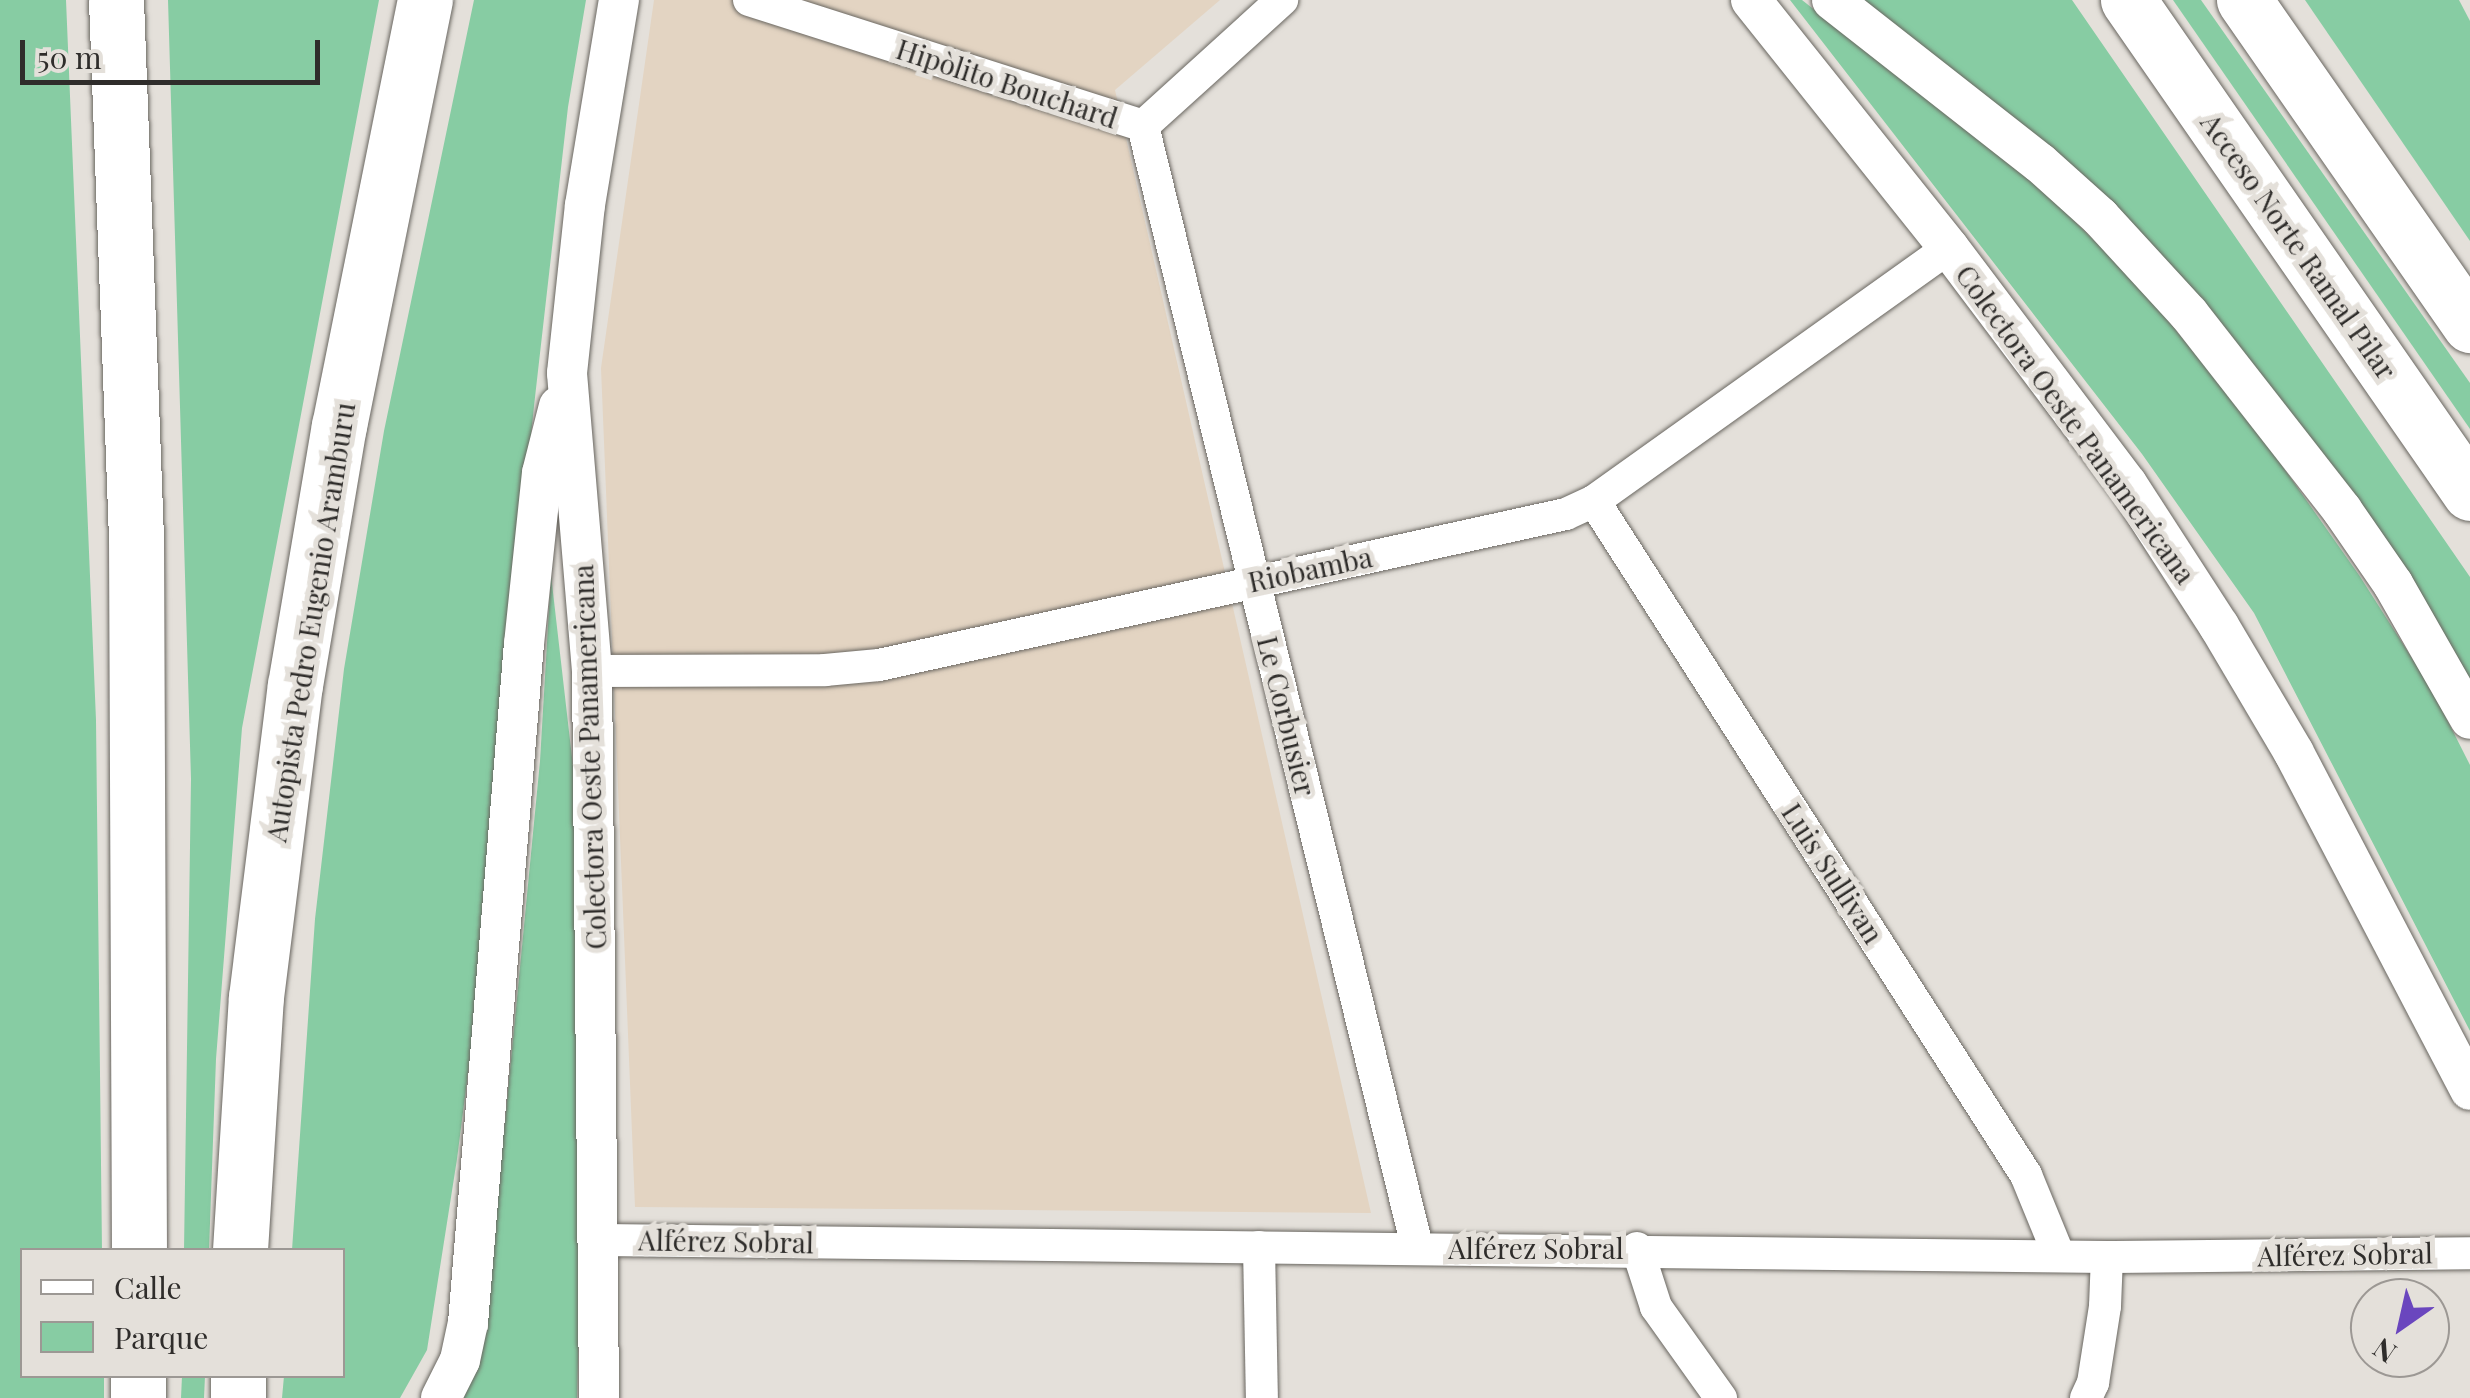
<!DOCTYPE html>
<meta charset="utf-8">
<style>
body{margin:0}
#map{position:relative;width:2470px;height:1398px;overflow:hidden;background:#e4e0da;font-family:"Playfair Display",serif}
div>[style]{position:absolute}
[style*='--x']{left:calc(var(--x)*1px);top:calc(var(--y)*1px);width:calc(var(--w)*1px);rotate:calc(var(--a)*1deg)}
.commercial>*{inset:0;background:#e3d4c2}
.green>*{inset:0;background:#87cca3}
.roads{filter:drop-shadow(0 0 2px #696660) drop-shadow(0 0 2px #696660)}
.minor>*{height:32px;margin:-16px;padding:0 16px;transform-origin:16px;border-radius:16px;background:#fff}
.tertiary>*{height:40px;margin:-20px;padding:0 20px;transform-origin:20px;border-radius:20px;background:#fff}
.motorway>*{height:55px;margin:-27.5px;padding:0 27.5px;transform-origin:27.5px;border-radius:27.5px;background:#fff}
span{translate:-50% -50%;white-space:nowrap;text-align:center;line-height:1.15;-webkit-text-stroke:10px #e4e0da;paint-order:stroke}
.street-label{font-size:28px;color:#2f2d2b}
.legend{position:absolute;left:20px;top:1248px;width:325px;height:130px;box-sizing:border-box;background:#e4e0da;border:2px solid #9c9894;margin:0;padding:12px 18px;list-style:none;font-size:30px;color:#2f2d2b}
.legend li{display:flex;align-items:center;gap:20px;height:50px}
.legend b{width:50px;border:2px solid #9c9894}
.north{position:absolute;left:2350px;top:1278px;width:100px;height:100px;box-sizing:border-box;background:#e4e0da;border:2px solid #9c9894;border-radius:50%;rotate:214deg;font-size:28px;font-weight:700;line-height:40px;text-align:center;color:#2f2d2b}
.north::after{content:'';display:block;margin:auto;width:35px;height:45px;background:#6a46be;clip-path:polygon(50% 0,100% 100%,50% 72%,0 100%)}
.scale{position:absolute;left:20px;top:40px;width:300px;height:45px;box-sizing:border-box;border:5px solid #2f2d2b;border-top:0;padding-left:12px;font-size:30px;line-height:35px;white-space:nowrap;color:#2f2d2b;-webkit-text-stroke:8px #e4e0da;paint-order:stroke}
</style>
<div id="map">
<div class="commercial">
<div style="clip-path:polygon(654px 0,1220px 0,1115px 90px,1371px 1213px,635px 1207px,601px 368px)"></div>
</div>
<div class="green">
<div style="clip-path:polygon(0 0,66px 0,96px 720px,102px 1250px,22px 1250px,22px 1376px,104px 1376px,104px 1398px,0 1398px)"></div>
<div style="clip-path:polygon(168px 0,379px 0,242px 728px,216px 1059px,209px 1250px,184px 1250px,191px 779px)"></div>
<div style="clip-path:polygon(474px 0,586px 0,568px 107px,534px 406px,502px 718px,486px 933px,457px 1159px,427px 1350px,400px 1398px,282px 1398px,284px 1376px,342px 1376px,342px 1250px,292px 1250px,315px 919px,344px 669px,384px 431px)"></div>
<div style="clip-path:polygon(1790px 0,1802px 0,2048px 195px,2137px 283px,2252px 423px,2359px 575px,2431px 688px,2470px 765px,2470px 1031px,2254px 613px,2142px 454px)"></div>
<div style="clip-path:polygon(1862px 0,2072px 0,2470px 577px,2470px 684px,2364px 511px)"></div>
<div style="clip-path:polygon(2173px 0,2201px 0,2470px 383px,2470px 429px)"></div>
<div style="clip-path:polygon(2305px 0,2459px 0,2470px 21px,2470px 241px)"></div>
<div style="clip-path:polygon(551px 575px,577px 801px,584px 1128px,577px 1398px,460px 1398px,505px 1122px,540px 761px)"></div>
<div style="clip-path:polygon(182px 1376px,205px 1376px,204px 1398px,181px 1398px)"></div>
</div>
<div class="roads">
<div class="minor">
<div style="--x:749;--y:0;--w:414;--a:17.7"></div>
<div style="--x:1143;--y:126;--w:188;--a:-42.2"></div>
<div style="--x:1143;--y:126;--w:1154;--a:76.26"></div>
<div style="--x:1594;--y:501;--w:801;--a:57.34"></div>
<div style="--x:2026;--y:1175;--w:84;--a:67.7"></div>
<div style="--x:592;--y:671;--w:233;--a:-0.2"></div>
<div style="--x:825;--y:670;--w:54;--a:-5.3"></div>
<div style="--x:879;--y:665;--w:703;--a:-12.4"></div>
<div style="--x:1566;--y:514;--w:31;--a:-25"></div>
<div style="--x:1594;--y:501;--w:436;--a:-35.5"></div>
<div style="--x:601;--y:1240;--w:1506;--a:0.65"></div>
<div style="--x:2107;--y:1257;--w:363;--a:-0.6"></div>
<div style="--x:1259;--y:1247;--w:151;--a:88.9"></div>
<div style="--x:1637;--y:1248;--w:62;--a:72.1"></div>
<div style="--x:1656;--y:1307;--w:112;--a:54.5"></div>
<div style="--x:2086;--y:1398;--w:17;--a:-65"></div>
<div style="--x:2093;--y:1383;--w:78;--a:-81.1"></div>
<div style="--x:2105;--y:1306;--w:49;--a:-87.7"></div>
</div>
<div class="tertiary">
<div style="--x:1751;--y:0;--w:317;--a:51.4"></div>
<div style="--x:1949;--y:248;--w:296;--a:53"></div>
<div style="--x:2127;--y:484;--w:169;--a:57.1"></div>
<div style="--x:2219;--y:626;--w:147;--a:59.4"></div>
<div style="--x:2294;--y:753;--w:380;--a:62.4"></div>
<div style="--x:1832;--y:0;--w:264;--a:38.1"></div>
<div style="--x:2040;--y:163;--w:81;--a:42"></div>
<div style="--x:2100;--y:217;--w:132;--a:47.5"></div>
<div style="--x:2189;--y:314;--w:249;--a:52"></div>
<div style="--x:2342;--y:510;--w:90;--a:55.4"></div>
<div style="--x:2393;--y:584;--w:155;--a:60.3"></div>
<div style="--x:441;--y:1398;--w:42;--a:-63.4"></div>
<div style="--x:460;--y:1360;--w:38;--a:-78"></div>
<div style="--x:468;--y:1323;--w:681;--a:-85.29"></div>
<div style="--x:524;--y:644;--w:172;--a:-84"></div>
<div style="--x:542;--y:473;--w:69;--a:-75.8"></div>
<div style="--x:599;--y:1398;--w:727;--a:-90.55"></div>
<div style="--x:592;--y:671;--w:299;--a:-94.8"></div>
<div style="--x:567;--y:373;--w:169;--a:-83.9"></div>
<div style="--x:585;--y:205;--w:208;--a:-80.6"></div>
</div>
<div class="motorway">
<div style="--x:116;--y:0;--w:538;--a:87.87"></div>
<div style="--x:136;--y:538;--w:712;--a:89.76"></div>
<div style="--x:2128;--y:0;--w:600;--a:55.25"></div>
<div style="--x:2244;--y:0;--w:396;--a:55.2"></div>
<div style="--x:240;--y:1250;--w:254;--a:-86.4"></div>
<div style="--x:256;--y:997;--w:314;--a:-82.9"></div>
<div style="--x:295;--y:685;--w:263;--a:-80.4"></div>
<div style="--x:339;--y:426;--w:435;--a:-78.6"></div>
<div style="--x:138;--y:1398;--w:22;--a:-90"></div>
<div style="--x:238;--y:1398;--w:22;--a:-90"></div>
</div>
</div>
<div class="street-label">
<span style="left:1007px;top:83px;rotate:18deg">Hipòlito Bouchard</span>
<span style="left:2299px;top:246px;rotate:55deg">Acceso Norte Ramal Pilar</span>
<span style="left:2076px;top:424px;rotate:54deg">Colectora Oeste Panamericana</span>
<span style="left:1310px;top:569px;rotate:-12deg">Riobamba</span>
<span style="left:310px;top:622px;rotate:-81deg">Autopista Pedro Eugenio Aramburu</span>
<span style="left:1287px;top:716px;rotate:76deg">Le Corbusier</span>
<span style="left:589px;top:757px;rotate:-92deg">Colectora Oeste Panamericana</span>
<span style="left:1833px;top:873px;rotate:57deg">Luis Sullivan</span>
<span style="left:726px;top:1241px;rotate:1deg">Alférez Sobral</span>
<span style="left:1536px;top:1248px">Alférez Sobral</span>
<span style="left:2345px;top:1254px;rotate:-1deg">Alférez Sobral</span>
</div>
<ul class="legend">
<li><b style="height:12px;background:#fff"></b>Calle</li>
<li><b style="height:28px;background:#87cca3"></b>Parque</li>
</ul>
<div class="north">N</div>
<div class="scale">50 m</div>
</div>
